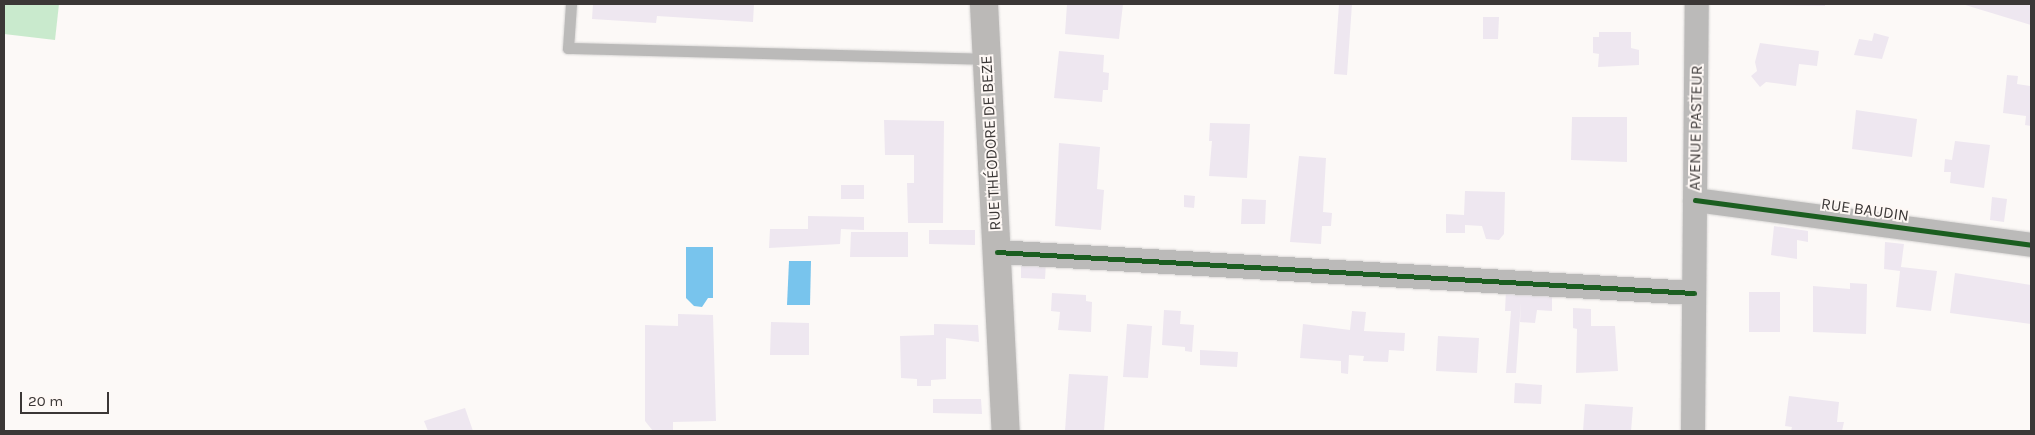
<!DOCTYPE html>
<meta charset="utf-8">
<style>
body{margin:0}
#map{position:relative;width:2035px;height:435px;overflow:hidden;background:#fcf9f7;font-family:Karla,sans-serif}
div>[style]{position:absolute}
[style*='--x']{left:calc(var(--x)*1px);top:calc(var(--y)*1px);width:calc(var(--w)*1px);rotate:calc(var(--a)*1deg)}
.green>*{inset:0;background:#c9eacd}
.water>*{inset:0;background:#78c4ed}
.building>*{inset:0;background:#eee7f0}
.roads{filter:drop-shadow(0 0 1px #d8d6d5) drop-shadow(0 0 1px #d8d6d5)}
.lane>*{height:11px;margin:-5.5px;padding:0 5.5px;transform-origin:5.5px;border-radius:5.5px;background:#bbbab9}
.street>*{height:24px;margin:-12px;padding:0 12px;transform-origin:12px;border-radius:12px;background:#bbbab9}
.secondary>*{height:28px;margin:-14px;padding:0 14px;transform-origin:14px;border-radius:14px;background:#bbb9b7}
.cycleway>*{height:5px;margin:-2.5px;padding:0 2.5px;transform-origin:2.5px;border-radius:2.5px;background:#1b5e20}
span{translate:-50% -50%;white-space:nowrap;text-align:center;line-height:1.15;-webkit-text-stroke:4px #fef8f5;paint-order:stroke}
.street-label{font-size:16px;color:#3b3736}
.frame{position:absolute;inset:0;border:5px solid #3b3736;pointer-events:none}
.scale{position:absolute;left:20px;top:392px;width:89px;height:22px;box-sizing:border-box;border:2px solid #3b3736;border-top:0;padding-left:6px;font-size:15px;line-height:18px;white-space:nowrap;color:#3b3736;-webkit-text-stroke:4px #fef8f5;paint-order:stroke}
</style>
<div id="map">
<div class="green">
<div style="clip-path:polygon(4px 4px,59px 4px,55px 40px,4px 34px)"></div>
</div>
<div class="water">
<div style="clip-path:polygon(686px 247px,713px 247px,713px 298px,708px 298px,702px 307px,694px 306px,686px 298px)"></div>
<div style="clip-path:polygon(789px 261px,811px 261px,810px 305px,787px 305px)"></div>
</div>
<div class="building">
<div style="clip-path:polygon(593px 4px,754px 4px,753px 22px,657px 16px,656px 23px,592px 19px)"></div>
<div style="clip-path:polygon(1067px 4px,1123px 4px,1119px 39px,1065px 34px)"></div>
<div style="clip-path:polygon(1339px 4px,1352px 4px,1347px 75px,1334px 74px)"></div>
<div style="clip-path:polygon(1774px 4px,1825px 4px,1825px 6px,1774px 5px)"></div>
<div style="clip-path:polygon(1962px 4px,2031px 4px,2031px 25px)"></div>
<div style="clip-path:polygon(1483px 17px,1499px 17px,1498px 39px,1483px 39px)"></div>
<div style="clip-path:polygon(1599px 32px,1631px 32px,1631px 48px,1639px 50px,1639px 65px,1598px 67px,1599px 54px,1593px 53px,1593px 37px,1599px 37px)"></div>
<div style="clip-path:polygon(1874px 33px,1889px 37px,1882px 59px,1854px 55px,1859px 39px,1872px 41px)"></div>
<div style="clip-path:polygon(1760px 43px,1819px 51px,1817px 66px,1799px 64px,1796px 86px,1766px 82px,1760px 87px,1751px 76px,1757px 71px,1755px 62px)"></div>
<div style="clip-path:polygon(1059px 51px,1104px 55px,1103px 72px,1109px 73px,1108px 90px,1103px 90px,1102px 102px,1054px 98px)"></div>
<div style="clip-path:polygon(2007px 75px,2018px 76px,2017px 84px,2030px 86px,2031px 126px,2025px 125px,2026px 116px,2003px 113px)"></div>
<div style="clip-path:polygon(1856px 110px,1917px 119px,1912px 157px,1852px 149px)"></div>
<div style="clip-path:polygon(1572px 117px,1627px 117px,1627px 162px,1571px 160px)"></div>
<div style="clip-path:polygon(884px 120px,944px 121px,943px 223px,908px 223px,907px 183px,914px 183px,914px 155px,885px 155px)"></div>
<div style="clip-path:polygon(1210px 123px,1250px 124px,1247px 178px,1209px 176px,1212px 141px,1209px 141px)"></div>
<div style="clip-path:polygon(1955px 141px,1990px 145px,1984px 188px,1950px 183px,1951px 172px,1944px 172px,1945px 159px,1952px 160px)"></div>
<div style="clip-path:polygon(1059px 143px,1100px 147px,1097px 189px,1104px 190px,1101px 230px,1055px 226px)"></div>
<div style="clip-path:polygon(1299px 156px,1326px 158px,1323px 212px,1332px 213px,1331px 226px,1322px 226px,1321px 244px,1290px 242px)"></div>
<div style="clip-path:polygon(841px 185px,864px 185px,864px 199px,841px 199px)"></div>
<div style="clip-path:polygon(1465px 191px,1505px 192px,1504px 234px,1499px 240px,1486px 239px,1482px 226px,1465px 225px,1465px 233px,1446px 233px,1446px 214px,1464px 215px)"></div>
<div style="clip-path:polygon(1184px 195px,1195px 196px,1194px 208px,1184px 207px)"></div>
<div style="clip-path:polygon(1992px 197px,2007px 199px,2004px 222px,1990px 220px)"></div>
<div style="clip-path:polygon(1242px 199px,1266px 200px,1265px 224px,1241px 224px)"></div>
<div style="clip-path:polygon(808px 216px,864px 217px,864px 230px,841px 229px,840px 244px,769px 248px,770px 229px,808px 229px)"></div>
<div style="clip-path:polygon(1774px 226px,1808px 231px,1808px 242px,1797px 240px,1797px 259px,1771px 255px)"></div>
<div style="clip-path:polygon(929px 230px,975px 230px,975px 245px,929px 244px)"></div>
<div style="clip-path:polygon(851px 232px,908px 232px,908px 257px,850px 257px)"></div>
<div style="clip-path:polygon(1885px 242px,1904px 244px,1901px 267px,1937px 271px,1931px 311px,1896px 307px,1900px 271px,1884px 269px)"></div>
<div style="clip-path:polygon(1021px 260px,1046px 262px,1045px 279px,1021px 278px)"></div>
<div style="clip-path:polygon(1955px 273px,2031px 285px,2031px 324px,1950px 313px)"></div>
<div style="clip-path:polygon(1850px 283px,1867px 284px,1866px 334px,1813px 332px,1813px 286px,1850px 289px)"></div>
<div style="clip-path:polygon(1506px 290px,1552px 293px,1552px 311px,1537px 310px,1535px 323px,1520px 322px,1521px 302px,1516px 373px,1506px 373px,1511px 311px,1505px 311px)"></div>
<div style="clip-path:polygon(1749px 292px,1780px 292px,1780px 332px,1749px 332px)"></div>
<div style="clip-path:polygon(1052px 293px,1086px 295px,1086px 301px,1092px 302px,1091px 332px,1058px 330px,1060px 312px,1051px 311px)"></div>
<div style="clip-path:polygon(1573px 308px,1591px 309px,1591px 326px,1615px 326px,1618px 371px,1576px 373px,1577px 329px,1573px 328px)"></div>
<div style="clip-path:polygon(1164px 310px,1181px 311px,1180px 324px,1194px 325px,1192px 352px,1185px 351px,1185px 347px,1162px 345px)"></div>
<div style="clip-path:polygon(1352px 311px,1366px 312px,1364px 331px,1405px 333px,1404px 351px,1389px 350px,1388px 362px,1363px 361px,1364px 356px,1349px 355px,1348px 374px,1341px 373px,1341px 361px,1300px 358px,1303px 324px,1350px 330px)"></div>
<div style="clip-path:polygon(678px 314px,713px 315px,716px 421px,673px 422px,673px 431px,653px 431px,645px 421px,645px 325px,678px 326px)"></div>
<div style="clip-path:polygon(771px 322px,809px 323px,809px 355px,770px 355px)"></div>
<div style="clip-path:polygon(934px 324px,978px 325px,979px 342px,946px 338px,946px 379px,931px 380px,931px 386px,917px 386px,917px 379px,901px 378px,900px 336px,934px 335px)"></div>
<div style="clip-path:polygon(1127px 324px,1152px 326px,1148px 378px,1123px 377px)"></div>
<div style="clip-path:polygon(1438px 336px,1479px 338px,1477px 373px,1436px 371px)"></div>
<div style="clip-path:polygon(1200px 350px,1238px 352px,1237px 367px,1200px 365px)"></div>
<div style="clip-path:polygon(1069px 374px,1108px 376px,1104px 431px,1065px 431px)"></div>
<div style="clip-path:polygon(1515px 383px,1542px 385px,1541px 404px,1514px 403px)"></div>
<div style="clip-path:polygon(1789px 396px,1839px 402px,1837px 422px,1844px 422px,1842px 431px,1791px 431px,1792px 427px,1785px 426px)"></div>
<div style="clip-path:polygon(933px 399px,981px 399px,982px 414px,933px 413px)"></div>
<div style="clip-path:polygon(1585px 404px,1633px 407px,1631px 431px,1583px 431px)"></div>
<div style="clip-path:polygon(465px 408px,473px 431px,428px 431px,424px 421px)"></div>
</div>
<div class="roads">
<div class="lane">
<div style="--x:571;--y:4;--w:44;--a:93.9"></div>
<div style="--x:568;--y:48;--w:419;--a:1.5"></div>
</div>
<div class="street">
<div style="--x:1695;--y:200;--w:339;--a:7.6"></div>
<div style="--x:997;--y:252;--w:698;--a:3.37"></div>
<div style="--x:1693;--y:431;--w:427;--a:-89.5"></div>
</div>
<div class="secondary">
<div style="--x:984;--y:4;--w:428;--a:87.1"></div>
</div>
</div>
<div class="cycleway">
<div style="--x:1695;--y:200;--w:339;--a:7.6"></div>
<div style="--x:997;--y:252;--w:698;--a:3.37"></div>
</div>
<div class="street-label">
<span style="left:1696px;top:128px;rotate:-89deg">AVENUE PASTEUR</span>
<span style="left:991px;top:143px;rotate:-93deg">RUE THÉODORE DE BEZE</span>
<span style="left:1865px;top:210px;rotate:8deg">RUE BAUDIN</span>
</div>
<div class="frame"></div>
<div class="scale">20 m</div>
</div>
